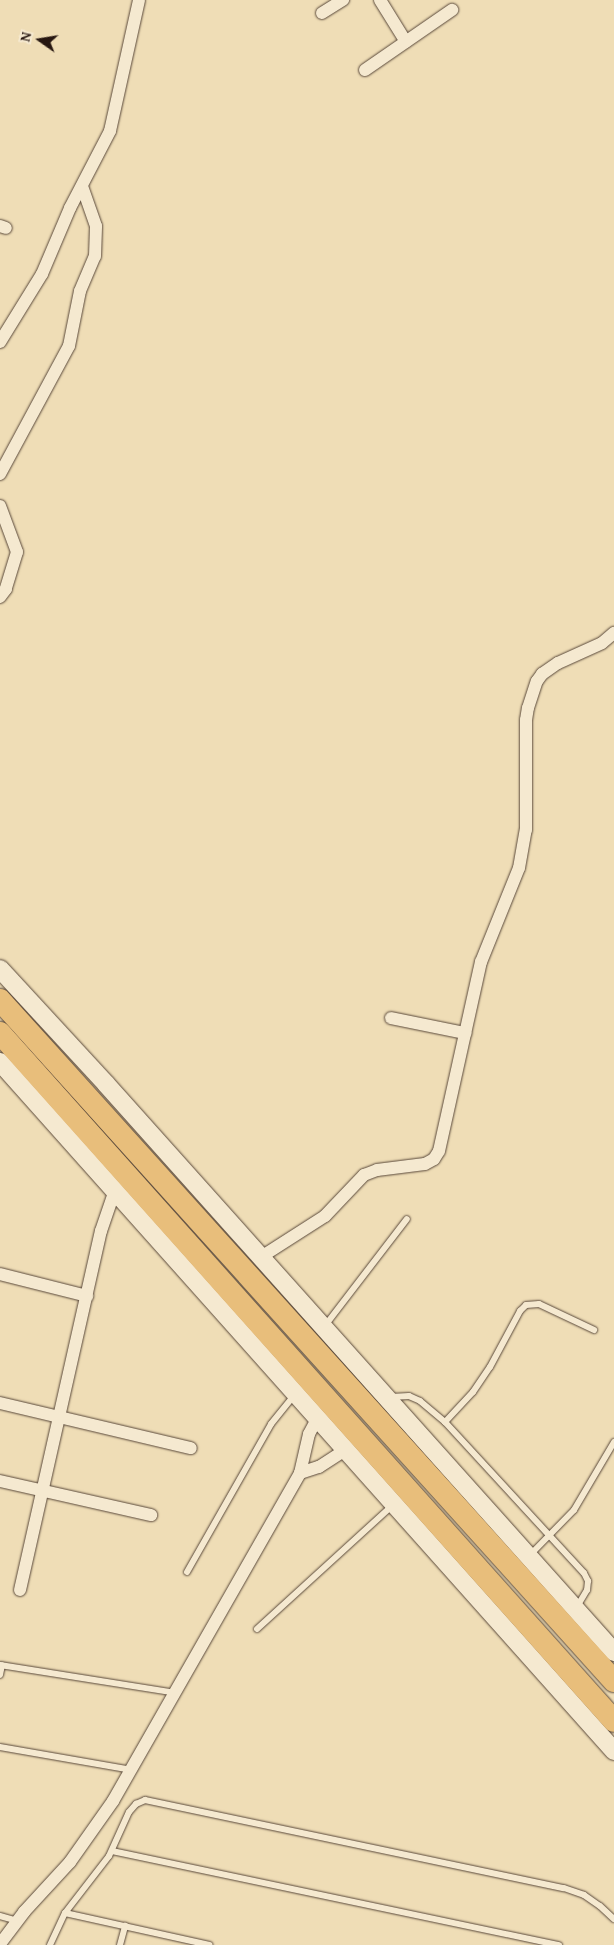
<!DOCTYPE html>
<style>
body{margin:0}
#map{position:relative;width:614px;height:1945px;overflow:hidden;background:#efddb6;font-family:"Gentium Book Plus",serif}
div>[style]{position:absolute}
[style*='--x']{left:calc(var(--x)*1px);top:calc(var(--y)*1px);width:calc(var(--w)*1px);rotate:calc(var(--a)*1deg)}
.roads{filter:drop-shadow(0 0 1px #59483a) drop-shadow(0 0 1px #59483a)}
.lane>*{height:6px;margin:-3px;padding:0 3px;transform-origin:3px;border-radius:3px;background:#f5e9d0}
.street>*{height:12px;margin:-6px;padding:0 6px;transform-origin:6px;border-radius:6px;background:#f5e9d0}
.secondary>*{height:18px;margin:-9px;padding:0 9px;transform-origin:9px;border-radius:9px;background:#f5e9d0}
.highway>*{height:22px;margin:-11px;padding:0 11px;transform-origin:11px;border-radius:11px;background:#e8be7b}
span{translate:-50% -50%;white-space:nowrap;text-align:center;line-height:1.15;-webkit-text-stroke:4.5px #f5e9d0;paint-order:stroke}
.north{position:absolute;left:15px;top:15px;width:50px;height:50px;-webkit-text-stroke:4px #f5e9d0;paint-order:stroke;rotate:283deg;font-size:14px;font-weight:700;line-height:20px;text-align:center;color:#271711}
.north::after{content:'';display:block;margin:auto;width:18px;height:22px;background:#271711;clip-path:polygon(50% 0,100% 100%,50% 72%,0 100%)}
</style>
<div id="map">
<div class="roads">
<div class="lane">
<div style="--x:324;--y:1327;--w:136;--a:-52.5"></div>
<div style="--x:391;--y:1397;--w:18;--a:-3"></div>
<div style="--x:409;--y:1396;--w:12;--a:24"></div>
<div style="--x:420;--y:1401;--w:33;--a:40"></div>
<div style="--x:445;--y:1422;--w:205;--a:47.4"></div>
<div style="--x:584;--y:1573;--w:9;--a:63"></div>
<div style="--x:588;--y:1581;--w:9;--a:96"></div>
<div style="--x:587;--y:1590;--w:21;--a:121"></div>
<div style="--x:445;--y:1422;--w:41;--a:-47"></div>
<div style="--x:473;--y:1392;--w:30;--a:-56"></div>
<div style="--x:490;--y:1367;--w:64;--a:-61.8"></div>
<div style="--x:520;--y:1311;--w:8;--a:-45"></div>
<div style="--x:526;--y:1305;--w:13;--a:-4"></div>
<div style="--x:539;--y:1304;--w:61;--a:25.3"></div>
<div style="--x:529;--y:1556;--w:64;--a:-45.6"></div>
<div style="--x:574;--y:1510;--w:79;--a:-59.5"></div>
<div style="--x:187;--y:1572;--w:170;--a:-60.4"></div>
<div style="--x:271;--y:1424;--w:38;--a:-51"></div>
<div style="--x:257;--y:1629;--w:184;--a:-42.4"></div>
<div style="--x:0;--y:1665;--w:178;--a:9"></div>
<div style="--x:0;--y:1675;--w:10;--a:-79"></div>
<div style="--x:0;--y:1747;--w:134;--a:9.9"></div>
<div style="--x:112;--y:1851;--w:457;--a:11.9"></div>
<div style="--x:65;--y:1913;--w:148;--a:12.5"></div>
<div style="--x:0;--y:1916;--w:18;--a:16"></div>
<div style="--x:50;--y:1945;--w:35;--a:-65"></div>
<div style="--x:65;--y:1913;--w:72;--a:-52.3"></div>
<div style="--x:109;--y:1856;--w:48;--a:-65.6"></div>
<div style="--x:129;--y:1812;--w:11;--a:-49"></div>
<div style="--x:136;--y:1804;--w:10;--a:-24"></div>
<div style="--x:145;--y:1800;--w:428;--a:11.9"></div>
<div style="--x:564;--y:1888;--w:21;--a:19"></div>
<div style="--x:584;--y:1895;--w:19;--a:35"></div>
<div style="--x:600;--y:1906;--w:19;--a:43"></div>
<div style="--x:120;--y:1945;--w:20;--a:-75"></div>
</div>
<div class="street">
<div style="--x:380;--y:0;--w:49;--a:58.2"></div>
<div style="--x:322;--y:13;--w:25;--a:-32"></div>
<div style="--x:365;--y:70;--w:106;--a:-34.6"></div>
<div style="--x:0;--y:226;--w:6;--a:18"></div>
<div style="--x:0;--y:342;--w:80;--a:-58.3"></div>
<div style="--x:42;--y:274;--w:72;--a:-67"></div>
<div style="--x:70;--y:208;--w:87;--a:-62.5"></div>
<div style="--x:110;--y:131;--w:134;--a:-77.5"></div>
<div style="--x:0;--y:474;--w:145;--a:-61.7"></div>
<div style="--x:69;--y:346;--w:56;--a:-78.7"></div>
<div style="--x:80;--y:291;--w:38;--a:-67"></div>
<div style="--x:95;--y:256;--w:30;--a:-88"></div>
<div style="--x:96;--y:226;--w:42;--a:-109.3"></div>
<div style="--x:0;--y:506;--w:49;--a:69.7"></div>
<div style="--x:17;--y:552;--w:39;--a:107"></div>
<div style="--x:6;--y:589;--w:10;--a:127"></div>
<div style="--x:391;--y:1018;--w:76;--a:11.5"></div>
<div style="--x:261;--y:1257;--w:76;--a:-32.6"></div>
<div style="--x:325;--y:1216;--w:57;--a:-46.4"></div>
<div style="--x:364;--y:1175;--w:14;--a:-21"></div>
<div style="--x:377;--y:1170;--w:48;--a:-7.1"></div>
<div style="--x:425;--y:1164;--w:10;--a:-29"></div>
<div style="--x:434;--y:1159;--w:9;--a:-58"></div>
<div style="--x:439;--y:1151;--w:194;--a:-77.5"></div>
<div style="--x:481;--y:962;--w:101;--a:-68"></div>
<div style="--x:519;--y:868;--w:39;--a:-80"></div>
<div style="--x:526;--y:830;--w:110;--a:-90"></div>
<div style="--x:526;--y:720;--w:12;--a:-81"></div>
<div style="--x:528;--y:708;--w:28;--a:-72"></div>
<div style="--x:537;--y:681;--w:9;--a:-54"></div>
<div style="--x:542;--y:674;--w:19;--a:-35"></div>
<div style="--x:558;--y:663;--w:48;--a:-24.4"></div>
<div style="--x:602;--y:643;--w:16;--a:-40"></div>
<div style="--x:0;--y:1274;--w:90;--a:14.2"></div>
<div style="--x:0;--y:1403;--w:196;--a:13.3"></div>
<div style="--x:300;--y:1473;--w:20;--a:-18"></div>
<div style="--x:319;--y:1467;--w:33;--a:-33"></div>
<div style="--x:0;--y:1481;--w:155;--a:12.7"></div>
<div style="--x:20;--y:1590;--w:368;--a:-77.3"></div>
<div style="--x:101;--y:1231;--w:43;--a:-71.1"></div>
<div style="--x:0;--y:1944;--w:40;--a:-53"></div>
<div style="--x:24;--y:1912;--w:68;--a:-47.4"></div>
<div style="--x:70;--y:1862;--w:75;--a:-54.8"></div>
<div style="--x:113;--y:1801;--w:378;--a:-60.3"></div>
<div style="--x:300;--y:1473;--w:40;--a:-77"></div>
<div style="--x:309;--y:1434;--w:19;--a:-62"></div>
</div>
<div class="secondary">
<div style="--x:0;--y:969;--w:156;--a:47.3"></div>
<div style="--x:106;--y:1084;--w:762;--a:48.19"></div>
<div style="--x:0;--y:1062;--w:923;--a:48.29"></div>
</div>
<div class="highway">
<div style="--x:0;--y:1000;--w:917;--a:47.96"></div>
<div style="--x:0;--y:1033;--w:922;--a:48.25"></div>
</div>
</div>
<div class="north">N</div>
</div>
